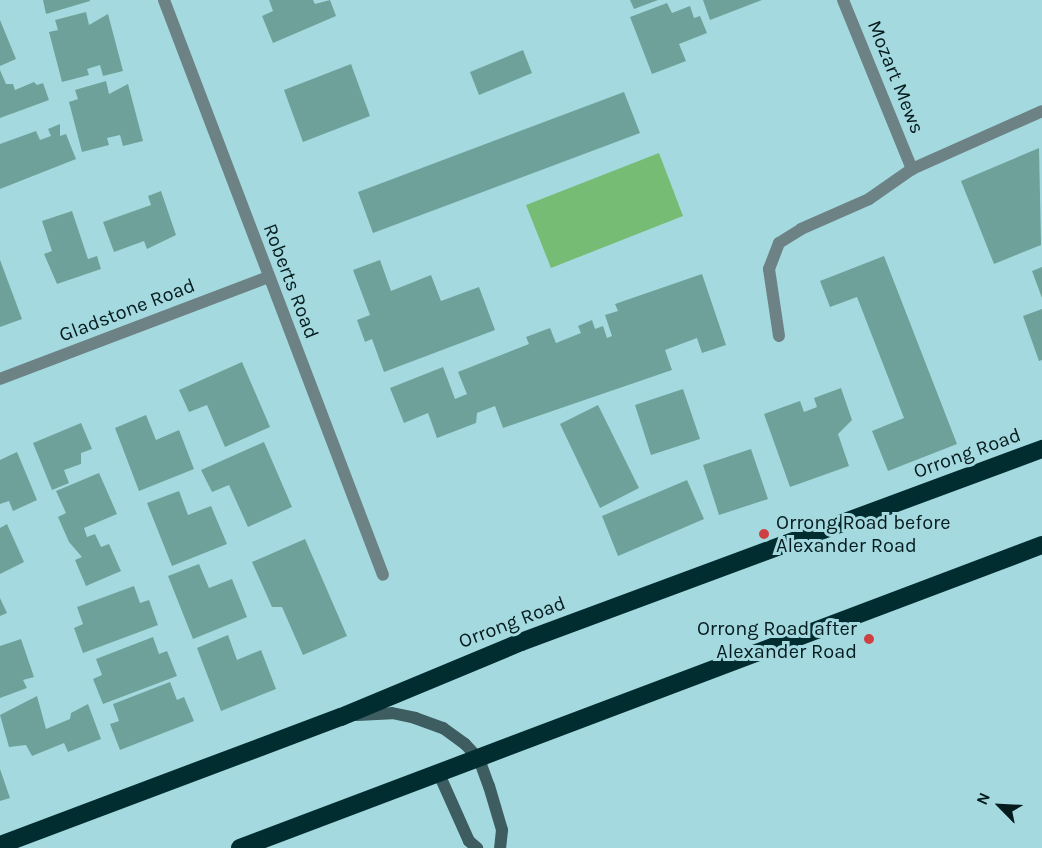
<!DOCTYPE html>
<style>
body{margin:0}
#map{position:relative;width:1042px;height:848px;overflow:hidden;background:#a4dadf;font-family:Karla,sans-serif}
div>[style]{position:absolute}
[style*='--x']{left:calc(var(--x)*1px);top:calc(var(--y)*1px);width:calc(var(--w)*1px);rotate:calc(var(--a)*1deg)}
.green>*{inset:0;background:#77bc75}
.building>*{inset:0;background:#6ea199}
.street>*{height:12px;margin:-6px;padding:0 6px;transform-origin:6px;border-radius:6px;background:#6c8284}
.secondary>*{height:12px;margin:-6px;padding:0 6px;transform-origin:6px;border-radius:6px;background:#3d5d60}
.highway>*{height:18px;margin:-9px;padding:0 9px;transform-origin:9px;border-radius:9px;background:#012c30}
.dots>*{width:16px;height:16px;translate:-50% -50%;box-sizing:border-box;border:3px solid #a4dadf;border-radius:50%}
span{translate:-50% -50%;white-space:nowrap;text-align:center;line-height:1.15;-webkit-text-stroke:6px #a4dadf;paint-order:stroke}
.street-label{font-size:20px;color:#051b1d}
.poi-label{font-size:20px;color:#051b1d}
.left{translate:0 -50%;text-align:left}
.right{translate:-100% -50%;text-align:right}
.north{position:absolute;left:970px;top:776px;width:60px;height:60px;-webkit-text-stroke:4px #a4dadf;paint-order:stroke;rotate:294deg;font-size:16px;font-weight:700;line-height:24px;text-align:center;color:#051b1d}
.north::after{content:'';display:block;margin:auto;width:21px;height:27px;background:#051b1d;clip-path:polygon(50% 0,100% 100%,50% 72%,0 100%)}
</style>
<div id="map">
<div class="green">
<div style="clip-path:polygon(659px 153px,683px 216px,551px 268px,526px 205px)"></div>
</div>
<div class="building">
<div style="clip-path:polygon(43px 0,90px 0,90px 1px,46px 14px)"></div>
<div style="clip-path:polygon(269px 0,313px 0,315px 4px,330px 0,336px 16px,273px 43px,262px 16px,273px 11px)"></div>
<div style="clip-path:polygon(630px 0,658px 0,634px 9px)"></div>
<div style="clip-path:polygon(703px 0,762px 0,710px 20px)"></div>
<div style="clip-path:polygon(667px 3px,672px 13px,690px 6px,694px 18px,700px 16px,707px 33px,679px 44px,686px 61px,652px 74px,630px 17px)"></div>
<div style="clip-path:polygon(86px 12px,89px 25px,108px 14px,123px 71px,103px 76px,100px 65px,87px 69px,89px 75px,62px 82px,49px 32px,58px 30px,55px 20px)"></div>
<div style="clip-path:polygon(0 20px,16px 59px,0 66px)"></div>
<div style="clip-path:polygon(523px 50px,532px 73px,479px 95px,470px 72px)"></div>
<div style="clip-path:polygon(351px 64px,370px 116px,303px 142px,284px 90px)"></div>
<div style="clip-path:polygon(0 70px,6px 84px,13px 84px,15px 90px,34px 82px,37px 85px,43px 83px,49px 100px,0 118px)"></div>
<div style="clip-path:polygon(106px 81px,109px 94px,128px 84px,143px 141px,123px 146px,120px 135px,107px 138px,109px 145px,82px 152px,69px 102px,78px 99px,75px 90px)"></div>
<div style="clip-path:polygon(624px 92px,640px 133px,373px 233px,358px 192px)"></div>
<div style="clip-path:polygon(60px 124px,60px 136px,66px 134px,76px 159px,0 189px,0 144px,36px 131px,40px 140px,51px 136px,48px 129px)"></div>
<div style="clip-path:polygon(1039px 148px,1041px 245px,994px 264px,961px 181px)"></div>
<div style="clip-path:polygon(161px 191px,176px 235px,147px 249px,144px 241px,114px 252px,103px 222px,151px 205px,148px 196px)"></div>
<div style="clip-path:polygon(72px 211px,88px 259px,97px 256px,101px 269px,57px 284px,44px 254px,52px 251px,42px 221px)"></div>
<div style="clip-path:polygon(884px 256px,957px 444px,888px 471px,872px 431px,904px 418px,857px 297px,830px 307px,820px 281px)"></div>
<div style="clip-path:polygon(0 260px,22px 319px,0 327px)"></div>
<div style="clip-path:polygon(380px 260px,391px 291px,431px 275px,441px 301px,479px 287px,495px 330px,384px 372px,372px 339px,365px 342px,357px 320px,370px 315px,353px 270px)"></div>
<div style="clip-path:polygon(1042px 267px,1042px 298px,1032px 271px)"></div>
<div style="clip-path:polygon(702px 274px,726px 345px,702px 353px,697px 338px,665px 350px,672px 370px,503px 428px,495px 406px,477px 413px,476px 423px,437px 438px,428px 413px,404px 423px,390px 388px,443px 367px,455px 399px,467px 394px,458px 372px,529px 344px,526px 337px,550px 328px,556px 343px,581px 333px,578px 326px,592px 320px,595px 329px,603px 326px,607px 338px,612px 336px,605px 315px,618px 311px,615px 304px)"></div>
<div style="clip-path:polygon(1042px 309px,1042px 360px,1039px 361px,1023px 316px)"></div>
<div style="clip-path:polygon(242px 362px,270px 427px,225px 447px,207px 405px,189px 412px,179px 390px)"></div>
<div style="clip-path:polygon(841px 388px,852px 420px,838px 434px,849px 466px,790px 487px,764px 414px,800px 401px,804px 412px,817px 407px,814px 398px)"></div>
<div style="clip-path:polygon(683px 389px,700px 439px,651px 455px,635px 405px)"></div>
<div style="clip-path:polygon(598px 405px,639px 488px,600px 508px,560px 424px)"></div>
<div style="clip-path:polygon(146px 415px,156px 440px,179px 430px,194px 469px,139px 491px,115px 428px)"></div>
<div style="clip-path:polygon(81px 423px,92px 449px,81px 453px,81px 464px,64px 470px,69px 483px,52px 490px,33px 443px)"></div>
<div style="clip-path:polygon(264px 442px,292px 507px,248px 527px,229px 485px,212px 492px,201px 470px)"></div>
<div style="clip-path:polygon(751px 449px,768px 499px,719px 515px,703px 465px)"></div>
<div style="clip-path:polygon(17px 452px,37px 500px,13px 511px,9px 501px,0 504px,0 460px)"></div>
<div style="clip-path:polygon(99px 473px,117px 514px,84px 528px,87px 537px,95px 534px,101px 547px,109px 544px,121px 571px,86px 586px,75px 560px,82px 557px,69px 542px,58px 517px,66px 513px,56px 491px)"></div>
<div style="clip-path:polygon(687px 480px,704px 519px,618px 556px,602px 516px)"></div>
<div style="clip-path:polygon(179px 491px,188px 515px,211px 506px,227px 544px,172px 566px,147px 503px)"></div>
<div style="clip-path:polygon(7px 524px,24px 562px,0 574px,0 528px)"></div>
<div style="clip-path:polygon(305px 539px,347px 636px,303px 655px,282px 607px,272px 607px,252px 562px)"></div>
<div style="clip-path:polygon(199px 564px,209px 588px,232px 579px,247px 617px,193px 639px,168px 576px)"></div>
<div style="clip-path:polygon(134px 586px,140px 603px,149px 600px,158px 625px,83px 653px,74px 628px,83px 624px,77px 607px)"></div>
<div style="clip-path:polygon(0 598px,7px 613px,0 616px)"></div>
<div style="clip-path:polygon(228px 635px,237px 660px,261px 650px,276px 689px,221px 711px,197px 648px)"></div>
<div style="clip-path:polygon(153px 637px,159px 654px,167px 651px,177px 676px,103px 704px,93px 679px,102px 675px,96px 659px)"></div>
<div style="clip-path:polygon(21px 639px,34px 677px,23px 680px,27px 688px,0 698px,0 646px)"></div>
<div style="clip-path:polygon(170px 682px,177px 700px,184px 697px,194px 721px,120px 750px,110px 724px,119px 721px,113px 704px)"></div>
<div style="clip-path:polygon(37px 696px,46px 729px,70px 719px,71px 713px,88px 704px,101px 739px,68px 752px,64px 743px,32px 756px,26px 745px,9px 747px,0 715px)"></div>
<div style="clip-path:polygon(0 769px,10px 798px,0 801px)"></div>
</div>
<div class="street">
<div style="--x:164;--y:0;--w:615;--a:69.15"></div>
<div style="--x:843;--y:0;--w:183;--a:67.8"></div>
<div style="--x:779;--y:336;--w:68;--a:-98.5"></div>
<div style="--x:769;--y:269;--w:28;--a:-69"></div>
<div style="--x:779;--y:243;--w:26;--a:-32"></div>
<div style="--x:801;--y:229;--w:74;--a:-23.8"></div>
<div style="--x:869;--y:199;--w:52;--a:-34.9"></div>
<div style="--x:912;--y:169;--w:142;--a:-24"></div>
<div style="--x:0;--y:379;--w:288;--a:-20.8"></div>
</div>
<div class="secondary">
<div style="--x:357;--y:715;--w:35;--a:-3"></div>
<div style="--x:392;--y:713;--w:24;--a:12"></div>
<div style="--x:415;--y:718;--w:30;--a:20"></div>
<div style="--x:443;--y:728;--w:27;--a:36"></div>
<div style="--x:465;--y:744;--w:21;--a:47"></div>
<div style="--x:479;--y:759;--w:29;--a:70"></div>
<div style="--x:489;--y:786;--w:46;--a:73.5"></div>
<div style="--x:502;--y:830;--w:18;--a:96"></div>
<div style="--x:439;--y:774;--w:73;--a:65.9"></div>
<div style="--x:469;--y:841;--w:11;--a:41"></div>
</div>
<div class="highway">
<div style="--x:0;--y:845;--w:364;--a:-20.6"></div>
<div style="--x:341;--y:717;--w:195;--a:-22.6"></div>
<div style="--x:521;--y:642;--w:556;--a:-20.33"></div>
<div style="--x:240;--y:848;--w:857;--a:-20.7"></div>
</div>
<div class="dots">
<div style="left:764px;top:534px;background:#cf4043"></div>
<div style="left:869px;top:639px;background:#cf4043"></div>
</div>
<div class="street-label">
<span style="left:896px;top:77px;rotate:68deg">Mozart Mews</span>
<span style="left:291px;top:281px;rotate:69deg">Roberts Road</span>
<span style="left:127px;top:310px;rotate:-21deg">Gladstone Road</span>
<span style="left:967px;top:453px;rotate:-20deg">Orrong Road</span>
<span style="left:512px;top:622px;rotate:-21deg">Orrong Road</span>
</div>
<div class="poi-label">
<span class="left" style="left:776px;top:534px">Orrong Road before<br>Alexander Road</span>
<span class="right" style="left:857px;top:640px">Orrong Road after<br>Alexander Road</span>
</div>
<div class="north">N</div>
</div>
